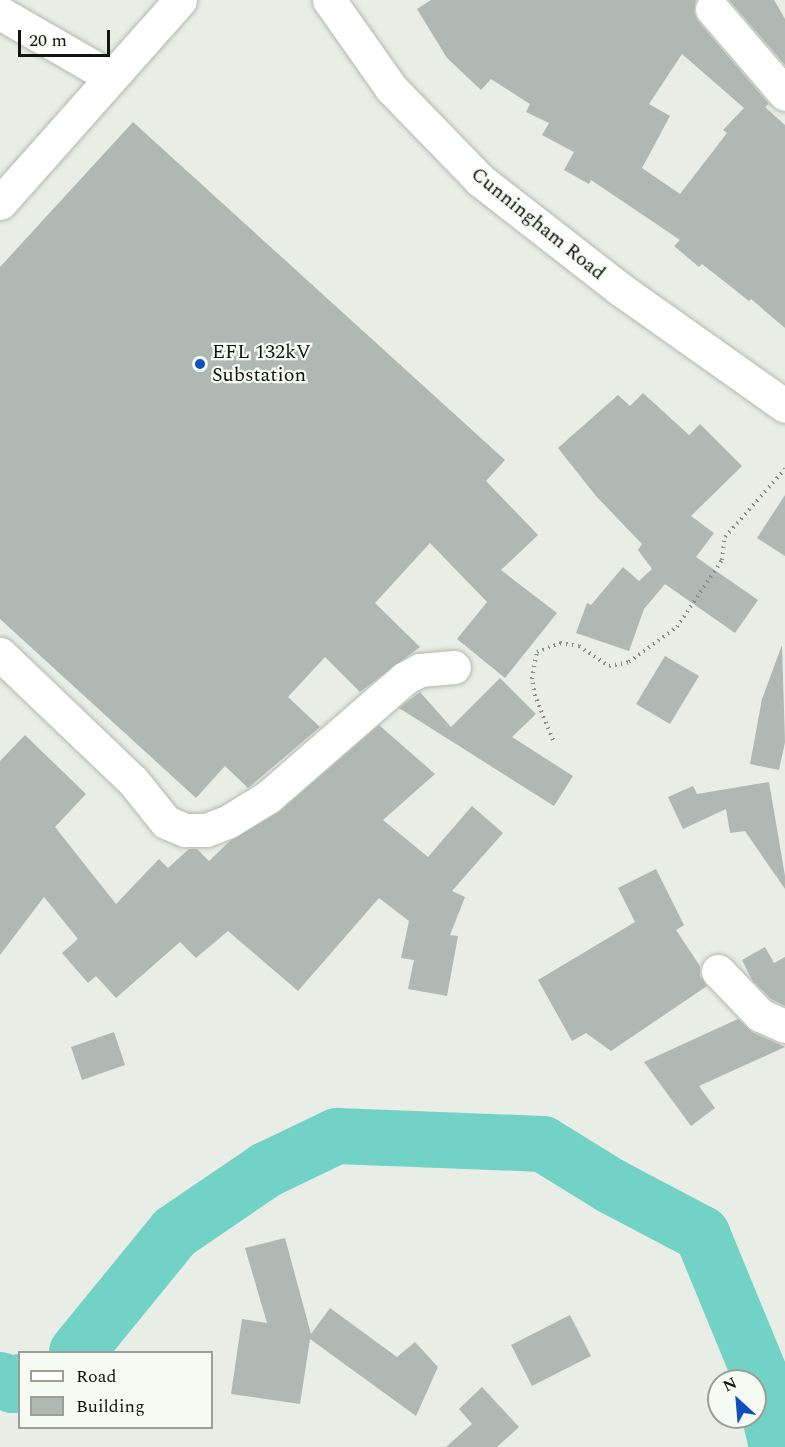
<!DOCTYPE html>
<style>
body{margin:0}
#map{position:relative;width:785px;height:1447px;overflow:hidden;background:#e8ede5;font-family:Spectral,serif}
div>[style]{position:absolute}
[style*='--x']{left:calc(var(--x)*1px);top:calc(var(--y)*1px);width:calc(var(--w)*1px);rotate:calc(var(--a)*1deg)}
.river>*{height:56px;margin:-28px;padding:0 28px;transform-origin:28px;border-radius:28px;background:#71d2c5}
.building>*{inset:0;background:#afb8b2}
.path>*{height:4px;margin-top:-2px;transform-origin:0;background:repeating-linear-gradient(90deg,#8a8d88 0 1.5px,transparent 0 6px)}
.roads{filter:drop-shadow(0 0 2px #b3b8b0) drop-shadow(0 0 2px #b3b8b0)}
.minor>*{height:33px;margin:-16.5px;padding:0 16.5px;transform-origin:16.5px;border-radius:16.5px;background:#fff}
.secondary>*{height:33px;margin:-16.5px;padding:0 16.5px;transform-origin:16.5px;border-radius:16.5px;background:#fff}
.dots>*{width:16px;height:16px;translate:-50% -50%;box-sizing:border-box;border:3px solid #f5fbf2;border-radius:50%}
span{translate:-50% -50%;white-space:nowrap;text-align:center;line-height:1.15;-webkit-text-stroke:4.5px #f5fbf2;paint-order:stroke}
.street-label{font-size:20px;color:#121411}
.poi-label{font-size:20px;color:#121411}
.left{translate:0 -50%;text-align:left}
.legend{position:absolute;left:18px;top:1351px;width:195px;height:78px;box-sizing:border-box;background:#f5fbf2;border:2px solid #9a9f98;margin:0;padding:8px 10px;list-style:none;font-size:18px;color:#121411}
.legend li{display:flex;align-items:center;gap:12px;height:30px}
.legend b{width:30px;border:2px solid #9a9f98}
.north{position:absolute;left:707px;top:1369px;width:60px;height:60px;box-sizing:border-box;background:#f5fbf2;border:2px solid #9a9f98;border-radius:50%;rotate:334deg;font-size:16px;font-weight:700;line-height:24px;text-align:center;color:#121411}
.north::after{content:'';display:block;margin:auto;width:21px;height:27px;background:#114fbb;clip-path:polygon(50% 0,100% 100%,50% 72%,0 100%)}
.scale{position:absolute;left:18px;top:30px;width:92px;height:27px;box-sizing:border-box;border:3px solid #121411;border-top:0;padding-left:8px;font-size:18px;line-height:21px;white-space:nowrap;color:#121411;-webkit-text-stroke:4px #f5fbf2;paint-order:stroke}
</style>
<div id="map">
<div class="river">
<div style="--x:77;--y:1352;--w:155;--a:-50.8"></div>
<div style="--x:175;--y:1232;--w:110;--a:-34.3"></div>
<div style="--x:266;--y:1170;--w:79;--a:-25.6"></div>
<div style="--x:337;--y:1136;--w:206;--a:2.2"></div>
<div style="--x:543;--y:1144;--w:80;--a:31.7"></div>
<div style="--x:611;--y:1186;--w:103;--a:27.8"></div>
<div style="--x:702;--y:1234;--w:155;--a:67.6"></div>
<div style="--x:761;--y:1377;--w:72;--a:77.1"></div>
<div style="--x:0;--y:1380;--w:14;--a:21"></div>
<div style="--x:13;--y:1385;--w:8;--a:-23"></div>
</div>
<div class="building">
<div style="clip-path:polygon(evenodd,431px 0,696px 0,694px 12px,698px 21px,769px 104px,765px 107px,785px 125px,785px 328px,751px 299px,749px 301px,702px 264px,699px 267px,674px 246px,680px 240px,591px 180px,589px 184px,564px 170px,574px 152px,542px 135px,549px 123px,526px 112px,530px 104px,491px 79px,481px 90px,447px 58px,417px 9px,431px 0,682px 54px,744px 108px,723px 130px,727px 133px,680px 194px,642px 168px,670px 116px,649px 104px,682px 54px)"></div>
<div style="clip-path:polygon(729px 0,774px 0,785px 19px,785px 65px)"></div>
<div style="clip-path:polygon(133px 122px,505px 460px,486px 481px,538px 535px,501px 570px,557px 613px,505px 678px,457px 639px,487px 602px,430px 543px,375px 603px,420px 647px,360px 692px,325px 657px,288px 697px,320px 727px,248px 788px,225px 766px,196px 798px,0 619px,0 267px)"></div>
<div style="clip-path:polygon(643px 393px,689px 435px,700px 424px,742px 466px,691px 516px,714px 533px,696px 557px,758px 600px,735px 633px,665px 584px,644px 609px,629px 651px,576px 633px,587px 603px,591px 605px,623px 567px,639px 581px,652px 569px,638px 550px,642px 544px,596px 496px,558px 448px,618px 395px,630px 406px)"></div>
<div style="clip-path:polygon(785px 495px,785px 556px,757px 538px)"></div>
<div style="clip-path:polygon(782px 645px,785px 742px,779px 770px,750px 764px,762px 699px)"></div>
<div style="clip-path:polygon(665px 656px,699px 676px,670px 724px,636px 704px)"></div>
<div style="clip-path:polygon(500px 678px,536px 714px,512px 737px,573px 776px,554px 806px,399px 708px,420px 692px,451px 727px)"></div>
<div style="clip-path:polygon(379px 725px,435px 774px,383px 820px,428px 857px,472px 806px,503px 833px,452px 891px,465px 897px,450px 935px,458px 936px,447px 996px,408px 989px,414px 960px,401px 958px,409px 921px,379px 898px,298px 991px,228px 931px,196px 958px,180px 942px,116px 998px,96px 976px,88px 983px,62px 953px,78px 939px,44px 897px,0 955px,0 761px,25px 735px,86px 794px,55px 827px,116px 904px,159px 859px,168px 868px,189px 849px,197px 849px,209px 861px,230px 841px,280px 811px)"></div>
<div style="clip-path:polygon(769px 782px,785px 876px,785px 889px,745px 831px,730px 833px,726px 809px,683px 829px,668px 797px,693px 786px,697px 794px)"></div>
<div style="clip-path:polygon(656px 869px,684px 925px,676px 930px,700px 966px,700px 976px,707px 986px,611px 1051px,586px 1033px,572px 1041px,538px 980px,635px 922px,618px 888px)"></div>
<div style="clip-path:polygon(765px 947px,774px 963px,785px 957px,785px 1006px,771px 999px,752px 980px,742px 960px)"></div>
<div style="clip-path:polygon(738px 1019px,752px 1032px,785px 1047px,699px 1086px,715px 1108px,691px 1126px,644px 1062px)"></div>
<div style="clip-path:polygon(114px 1032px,125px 1065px,82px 1080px,71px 1047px)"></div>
<div style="clip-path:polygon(285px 1238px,311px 1334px,330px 1308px,397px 1357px,415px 1342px,438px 1367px,416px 1416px,310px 1339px,300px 1404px,231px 1394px,242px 1319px,267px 1323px,245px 1248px)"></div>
<div style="clip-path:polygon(570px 1315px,591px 1356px,532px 1386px,511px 1345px)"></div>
<div style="clip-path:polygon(482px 1387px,519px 1427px,497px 1447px,446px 1447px,472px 1424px,459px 1409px)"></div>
</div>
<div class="path">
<div style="--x:553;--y:740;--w:48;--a:-112.2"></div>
<div style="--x:535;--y:696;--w:17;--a:-100"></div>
<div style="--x:532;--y:679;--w:27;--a:-80"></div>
<div style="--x:537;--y:652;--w:25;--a:-21"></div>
<div style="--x:560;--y:643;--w:19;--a:9"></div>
<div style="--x:579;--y:646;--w:36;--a:34"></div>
<div style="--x:609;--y:666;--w:20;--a:-11"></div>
<div style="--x:629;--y:662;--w:59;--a:-36.1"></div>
<div style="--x:677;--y:627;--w:81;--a:-56.1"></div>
<div style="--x:722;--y:560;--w:23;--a:-83"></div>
<div style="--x:725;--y:537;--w:91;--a:-48.6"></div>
</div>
<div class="roads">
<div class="minor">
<div style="--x:712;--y:9;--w:112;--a:49.3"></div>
<div style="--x:0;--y:13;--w:128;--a:30"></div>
<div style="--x:0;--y:203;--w:271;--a:-48.4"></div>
<div style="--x:0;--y:654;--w:184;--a:43.7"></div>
<div style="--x:133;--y:781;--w:53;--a:51.2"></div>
<div style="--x:166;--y:822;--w:21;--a:23"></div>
<div style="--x:185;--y:830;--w:21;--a:0"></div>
<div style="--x:206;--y:830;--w:25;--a:-21"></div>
<div style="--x:229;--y:821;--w:46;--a:-31.6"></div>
<div style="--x:268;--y:797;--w:181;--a:-41"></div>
<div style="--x:405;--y:678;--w:17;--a:-28"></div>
<div style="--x:420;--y:670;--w:34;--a:-5"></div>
<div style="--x:718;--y:971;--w:61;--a:46.3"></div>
<div style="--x:760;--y:1015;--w:27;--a:24"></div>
</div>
<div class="secondary">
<div style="--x:329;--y:0;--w:108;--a:54.8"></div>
<div style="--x:391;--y:88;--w:128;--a:45.9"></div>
<div style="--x:480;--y:180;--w:177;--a:37.9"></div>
<div style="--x:620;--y:289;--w:202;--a:35.3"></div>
</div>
</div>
<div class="dots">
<div style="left:200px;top:364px;background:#114fbb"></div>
</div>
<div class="street-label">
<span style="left:538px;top:224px;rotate:39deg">Cunningham Road</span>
</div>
<div class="poi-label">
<span class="left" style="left:212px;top:364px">EFL 132kV<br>Substation</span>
</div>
<ul class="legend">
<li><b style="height:8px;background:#fff"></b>Road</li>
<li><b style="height:16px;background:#afb8b2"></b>Building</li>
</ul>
<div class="north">N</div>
<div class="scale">20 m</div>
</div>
